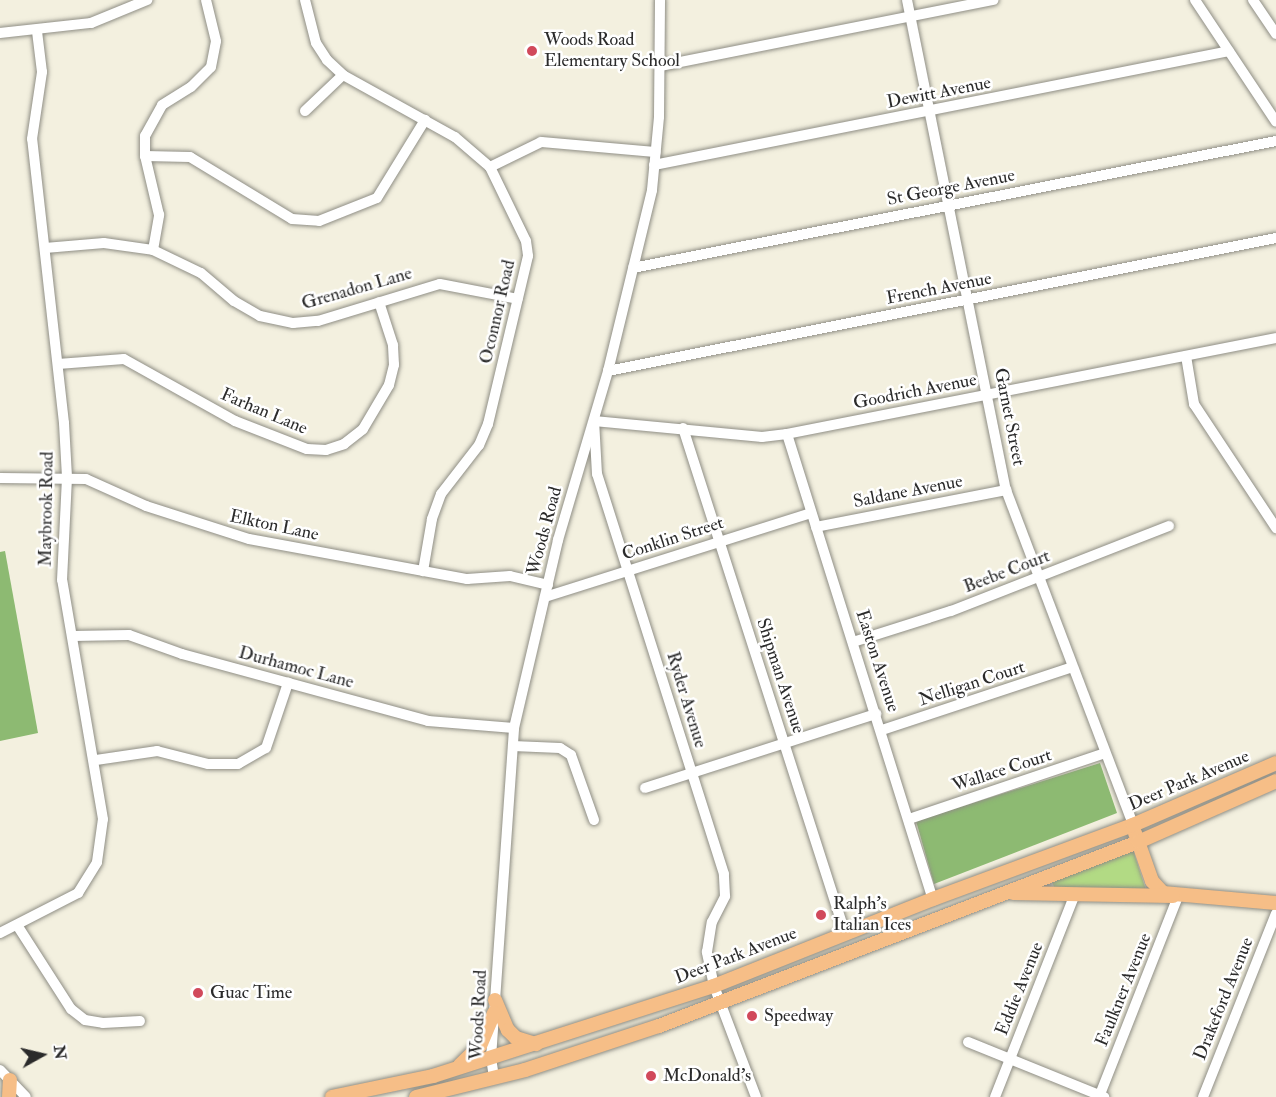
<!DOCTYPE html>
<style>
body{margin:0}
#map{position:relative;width:1276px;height:1097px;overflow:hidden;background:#f3f0df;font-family:"IM FELL Double Pica",serif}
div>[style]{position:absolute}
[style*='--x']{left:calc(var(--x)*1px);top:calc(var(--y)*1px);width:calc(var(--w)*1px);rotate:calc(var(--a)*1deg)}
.green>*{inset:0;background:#b2da84}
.forest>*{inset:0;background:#8dba72}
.roads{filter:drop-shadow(0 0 2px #8f8e85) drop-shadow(0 0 2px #8f8e85)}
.minor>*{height:10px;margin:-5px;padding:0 5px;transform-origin:5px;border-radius:5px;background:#fff}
.major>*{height:14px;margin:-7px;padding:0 7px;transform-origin:7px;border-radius:7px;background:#f6be87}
.dots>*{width:16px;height:16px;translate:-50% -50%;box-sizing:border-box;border:3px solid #fff;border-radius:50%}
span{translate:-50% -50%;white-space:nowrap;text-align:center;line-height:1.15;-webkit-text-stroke:5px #fff;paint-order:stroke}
.poi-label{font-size:18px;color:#2b2b2b}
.left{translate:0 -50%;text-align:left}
.street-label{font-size:18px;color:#2b2b2b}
.north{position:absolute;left:12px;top:1025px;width:60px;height:60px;-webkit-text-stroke:4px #fff;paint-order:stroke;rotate:82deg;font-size:16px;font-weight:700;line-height:24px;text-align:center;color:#2b2b2b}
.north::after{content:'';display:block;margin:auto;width:21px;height:27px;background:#2b2b2b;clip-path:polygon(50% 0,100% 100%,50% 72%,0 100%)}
</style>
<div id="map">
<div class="green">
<div style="clip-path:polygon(1133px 850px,1146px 890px,1054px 887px,1052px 881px)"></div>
</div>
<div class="forest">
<div style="clip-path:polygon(5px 551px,38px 733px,0 741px,0 552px)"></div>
<div style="clip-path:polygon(1100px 763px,1117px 813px,934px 884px,916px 821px)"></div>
</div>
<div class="roads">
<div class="minor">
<div style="--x:305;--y:0;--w:44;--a:75.7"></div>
<div style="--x:316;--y:43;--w:20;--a:57"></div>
<div style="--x:327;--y:60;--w:22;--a:43"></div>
<div style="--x:343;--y:75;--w:128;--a:29"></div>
<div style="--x:455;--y:137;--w:46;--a:40.6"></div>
<div style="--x:490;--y:167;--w:82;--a:64.1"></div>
<div style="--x:526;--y:241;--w:15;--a:82"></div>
<div style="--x:528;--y:256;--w:173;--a:103.4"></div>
<div style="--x:488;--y:424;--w:23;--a:113"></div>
<div style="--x:479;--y:445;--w:62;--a:127.8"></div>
<div style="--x:441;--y:494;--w:27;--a:110"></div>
<div style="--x:432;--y:519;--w:53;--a:99.8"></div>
<div style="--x:907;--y:0;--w:500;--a:78.6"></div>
<div style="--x:1006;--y:490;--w:358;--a:69.2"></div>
<div style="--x:1195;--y:0;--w:146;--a:56.4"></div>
<div style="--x:1253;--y:0;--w:41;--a:55.9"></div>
<div style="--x:0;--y:33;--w:92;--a:-6.3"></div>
<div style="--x:91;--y:23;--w:61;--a:-22.3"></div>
<div style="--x:660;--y:66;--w:340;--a:-11.2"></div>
<div style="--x:305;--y:111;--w:52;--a:-43.5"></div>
<div style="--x:145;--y:156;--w:45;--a:1.3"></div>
<div style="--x:190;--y:157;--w:119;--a:31.3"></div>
<div style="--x:292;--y:219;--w:27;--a:4"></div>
<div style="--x:319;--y:221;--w:62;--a:-21.6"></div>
<div style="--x:377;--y:198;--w:92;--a:-58.4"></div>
<div style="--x:654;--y:165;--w:586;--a:-11.21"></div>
<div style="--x:490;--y:167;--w:57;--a:-26.1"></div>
<div style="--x:541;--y:142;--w:115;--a:5"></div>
<div style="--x:45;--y:248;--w:59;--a:-4.8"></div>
<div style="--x:104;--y:243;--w:49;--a:8.1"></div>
<div style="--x:153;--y:250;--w:53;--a:25.6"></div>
<div style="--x:201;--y:273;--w:43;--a:40.3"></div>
<div style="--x:234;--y:301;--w:30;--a:30"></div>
<div style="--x:260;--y:316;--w:34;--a:12"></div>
<div style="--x:293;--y:323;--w:25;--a:-5"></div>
<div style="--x:318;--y:321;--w:127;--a:-16.9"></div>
<div style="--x:440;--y:284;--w:79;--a:10.9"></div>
<div style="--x:153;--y:250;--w:36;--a:-80"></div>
<div style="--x:159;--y:215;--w:61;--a:-103.3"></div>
<div style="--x:145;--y:156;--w:20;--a:-90"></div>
<div style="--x:145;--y:136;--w:35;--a:-61"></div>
<div style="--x:162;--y:105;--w:34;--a:-32"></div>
<div style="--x:191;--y:87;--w:28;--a:-45"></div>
<div style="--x:211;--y:67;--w:26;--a:-79"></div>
<div style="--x:216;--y:41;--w:42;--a:-103.7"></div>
<div style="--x:633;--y:268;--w:655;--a:-11.17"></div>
<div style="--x:1186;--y:356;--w:49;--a:80.5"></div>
<div style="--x:1194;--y:404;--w:149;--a:56.5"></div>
<div style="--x:58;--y:364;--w:66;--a:-4.3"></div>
<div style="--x:124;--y:359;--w:127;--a:29.2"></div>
<div style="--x:235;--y:421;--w:77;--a:21.3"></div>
<div style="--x:307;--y:449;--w:19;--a:3"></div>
<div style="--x:326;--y:450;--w:19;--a:-18"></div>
<div style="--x:344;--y:444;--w:24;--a:-38"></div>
<div style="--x:363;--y:429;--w:51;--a:-59.4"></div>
<div style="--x:389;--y:385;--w:21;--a:-76"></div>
<div style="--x:394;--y:365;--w:20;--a:-93"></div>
<div style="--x:393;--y:345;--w:45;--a:-108"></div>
<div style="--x:608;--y:371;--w:681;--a:-11.26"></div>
<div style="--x:683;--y:428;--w:530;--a:72.21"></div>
<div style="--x:787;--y:434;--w:487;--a:72.6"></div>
<div style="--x:0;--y:478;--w:86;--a:0.7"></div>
<div style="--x:86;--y:479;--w:66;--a:24.2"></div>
<div style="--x:146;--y:506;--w:108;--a:17.8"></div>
<div style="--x:249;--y:539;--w:222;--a:10.4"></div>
<div style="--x:467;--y:579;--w:43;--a:-4"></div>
<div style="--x:510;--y:576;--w:39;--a:13"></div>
<div style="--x:816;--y:527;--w:194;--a:-11"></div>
<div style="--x:545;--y:597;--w:279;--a:-17.5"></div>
<div style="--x:73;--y:636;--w:56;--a:-1"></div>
<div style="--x:129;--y:635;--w:56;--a:19.7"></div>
<div style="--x:182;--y:654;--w:255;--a:15.2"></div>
<div style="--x:428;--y:721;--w:86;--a:4.7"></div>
<div style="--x:853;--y:642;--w:103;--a:-17.6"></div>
<div style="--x:951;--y:611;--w:234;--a:-21.3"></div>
<div style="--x:882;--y:730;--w:200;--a:-18.3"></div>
<div style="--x:513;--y:746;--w:47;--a:2.4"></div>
<div style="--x:560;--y:748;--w:13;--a:32"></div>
<div style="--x:571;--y:755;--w:69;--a:70.5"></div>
<div style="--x:96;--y:760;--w:62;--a:-8.4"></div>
<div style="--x:157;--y:751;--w:53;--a:14.3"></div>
<div style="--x:208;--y:764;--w:30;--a:0"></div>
<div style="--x:238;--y:764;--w:32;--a:-30"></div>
<div style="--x:266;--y:748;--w:69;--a:-71.3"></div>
<div style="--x:645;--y:788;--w:243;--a:-17.8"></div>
<div style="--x:909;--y:819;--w:207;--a:-18.6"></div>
<div style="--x:17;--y:925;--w:100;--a:57.3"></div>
<div style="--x:71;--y:1009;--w:18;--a:38"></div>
<div style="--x:85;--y:1020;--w:18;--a:9"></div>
<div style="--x:103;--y:1023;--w:37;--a:-3"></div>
<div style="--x:0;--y:933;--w:88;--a:-27.1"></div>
<div style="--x:78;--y:893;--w:36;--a:-58"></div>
<div style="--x:97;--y:862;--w:43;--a:-82.1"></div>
<div style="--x:103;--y:819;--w:242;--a:-99.7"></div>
<div style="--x:62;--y:580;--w:103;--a:-87.2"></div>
<div style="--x:67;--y:477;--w:54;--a:-93.2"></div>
<div style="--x:64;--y:423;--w:286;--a:-96.4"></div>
<div style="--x:32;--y:139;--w:68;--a:-81.5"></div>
<div style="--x:42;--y:72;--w:41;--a:-97"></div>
<div style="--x:968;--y:1042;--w:147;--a:22"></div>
<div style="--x:0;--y:1070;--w:37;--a:46"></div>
<div style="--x:494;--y:1077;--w:19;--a:-99"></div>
<div style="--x:491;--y:1058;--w:331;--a:-86"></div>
<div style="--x:514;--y:728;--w:193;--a:-76.8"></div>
<div style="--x:558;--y:540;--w:176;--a:-73.5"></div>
<div style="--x:608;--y:371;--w:186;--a:-76.3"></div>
<div style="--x:652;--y:190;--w:73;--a:-84.5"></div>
<div style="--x:659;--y:117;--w:117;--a:-89.5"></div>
<div style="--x:756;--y:1097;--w:119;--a:-110.7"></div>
<div style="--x:714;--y:986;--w:35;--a:-102"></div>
<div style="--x:707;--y:952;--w:30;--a:-81"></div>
<div style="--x:712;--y:922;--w:29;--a:-63"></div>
<div style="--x:725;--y:896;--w:22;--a:-93"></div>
<div style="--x:724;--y:874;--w:420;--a:-107.6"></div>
<div style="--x:597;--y:474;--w:53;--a:-93.2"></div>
<div style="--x:594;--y:421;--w:169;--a:5.4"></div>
<div style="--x:762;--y:437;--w:25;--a:-7"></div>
<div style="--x:787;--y:434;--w:498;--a:-11.1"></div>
<div style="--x:995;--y:1097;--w:218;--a:-68.5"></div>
<div style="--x:1099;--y:1097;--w:216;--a:-68.5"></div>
<div style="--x:1203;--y:1097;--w:197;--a:-68.3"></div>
</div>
<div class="major">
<div style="--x:1135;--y:833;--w:51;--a:70.5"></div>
<div style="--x:1152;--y:881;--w:16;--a:47"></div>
<div style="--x:1163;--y:893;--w:113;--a:5.1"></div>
<div style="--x:1013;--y:893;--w:160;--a:1.1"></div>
<div style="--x:495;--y:1000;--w:33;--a:67"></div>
<div style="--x:508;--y:1030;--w:11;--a:45"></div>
<div style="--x:516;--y:1038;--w:21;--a:17"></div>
<div style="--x:460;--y:1065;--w:28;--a:-44"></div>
<div style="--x:480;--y:1046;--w:36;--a:-67"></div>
<div style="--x:9;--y:1097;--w:17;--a:-87"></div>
<div style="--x:332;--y:1097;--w:103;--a:-11.7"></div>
<div style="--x:433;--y:1076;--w:295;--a:-17.8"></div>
<div style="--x:714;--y:986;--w:236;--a:-21.7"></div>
<div style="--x:933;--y:899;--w:213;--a:-20.3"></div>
<div style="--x:1133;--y:825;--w:156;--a:-23.4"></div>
<div style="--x:416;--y:1097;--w:112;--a:-13.9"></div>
<div style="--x:525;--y:1070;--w:141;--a:-18.2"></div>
<div style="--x:659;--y:1026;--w:513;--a:-21.01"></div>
<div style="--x:1138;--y:842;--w:151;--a:-23.8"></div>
</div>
</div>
<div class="dots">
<div style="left:532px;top:51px;background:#d1495b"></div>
<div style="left:821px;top:915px;background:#d1495b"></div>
<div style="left:198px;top:993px;background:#d1495b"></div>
<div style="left:752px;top:1016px;background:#d1495b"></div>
<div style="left:651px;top:1076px;background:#d1495b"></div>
</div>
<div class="poi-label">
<span class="left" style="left:544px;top:51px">Woods Road<br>Elementary School</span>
<span class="left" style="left:833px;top:915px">Ralph's<br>Italian Ices</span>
<span class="left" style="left:210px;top:993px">Guac Time</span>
<span class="left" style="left:764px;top:1016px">Speedway</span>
<span class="left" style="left:663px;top:1076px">McDonald's</span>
</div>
<div class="street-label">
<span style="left:939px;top:93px;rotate:-11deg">Dewitt Avenue</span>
<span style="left:951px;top:188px;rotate:-11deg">St George Avenue</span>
<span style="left:357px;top:289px;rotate:-16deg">Grenadon Lane</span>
<span style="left:939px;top:289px;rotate:-11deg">French Avenue</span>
<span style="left:498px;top:312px;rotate:-77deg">Oconnor Road</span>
<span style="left:915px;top:392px;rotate:-11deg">Goodrich Avenue</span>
<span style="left:264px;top:412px;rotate:23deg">Farhan Lane</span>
<span style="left:1009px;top:417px;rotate:79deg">Garnet Street</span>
<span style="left:908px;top:492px;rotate:-11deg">Saldane Avenue</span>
<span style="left:47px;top:509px;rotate:-89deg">Maybrook Road</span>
<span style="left:274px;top:526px;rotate:12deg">Elkton Lane</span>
<span style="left:545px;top:531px;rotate:-75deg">Woods Road</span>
<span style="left:673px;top:539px;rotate:-18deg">Conklin Street</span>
<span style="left:1007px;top:572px;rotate:-21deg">Beebe Court</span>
<span style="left:877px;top:661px;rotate:72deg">Easton Avenue</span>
<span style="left:296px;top:668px;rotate:15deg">Durhamoc Lane</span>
<span style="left:780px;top:676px;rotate:72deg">Shipman Avenue</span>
<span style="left:972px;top:684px;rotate:-18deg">Nelligan Court</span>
<span style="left:686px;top:700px;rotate:73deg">Ryder Avenue</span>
<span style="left:1002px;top:771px;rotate:-18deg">Wallace Court</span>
<span style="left:1189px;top:781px;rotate:-23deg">Deer Park Avenue</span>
<span style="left:736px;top:956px;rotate:-21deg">Deer Park Avenue</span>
<span style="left:1020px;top:989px;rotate:-68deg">Eddie Avenue</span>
<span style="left:1124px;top:990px;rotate:-68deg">Faulkner Avenue</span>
<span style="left:1224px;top:999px;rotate:-68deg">Drakeford Avenue</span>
<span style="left:479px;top:1015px;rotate:-87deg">Woods Road</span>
</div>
<div class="north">N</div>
</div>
